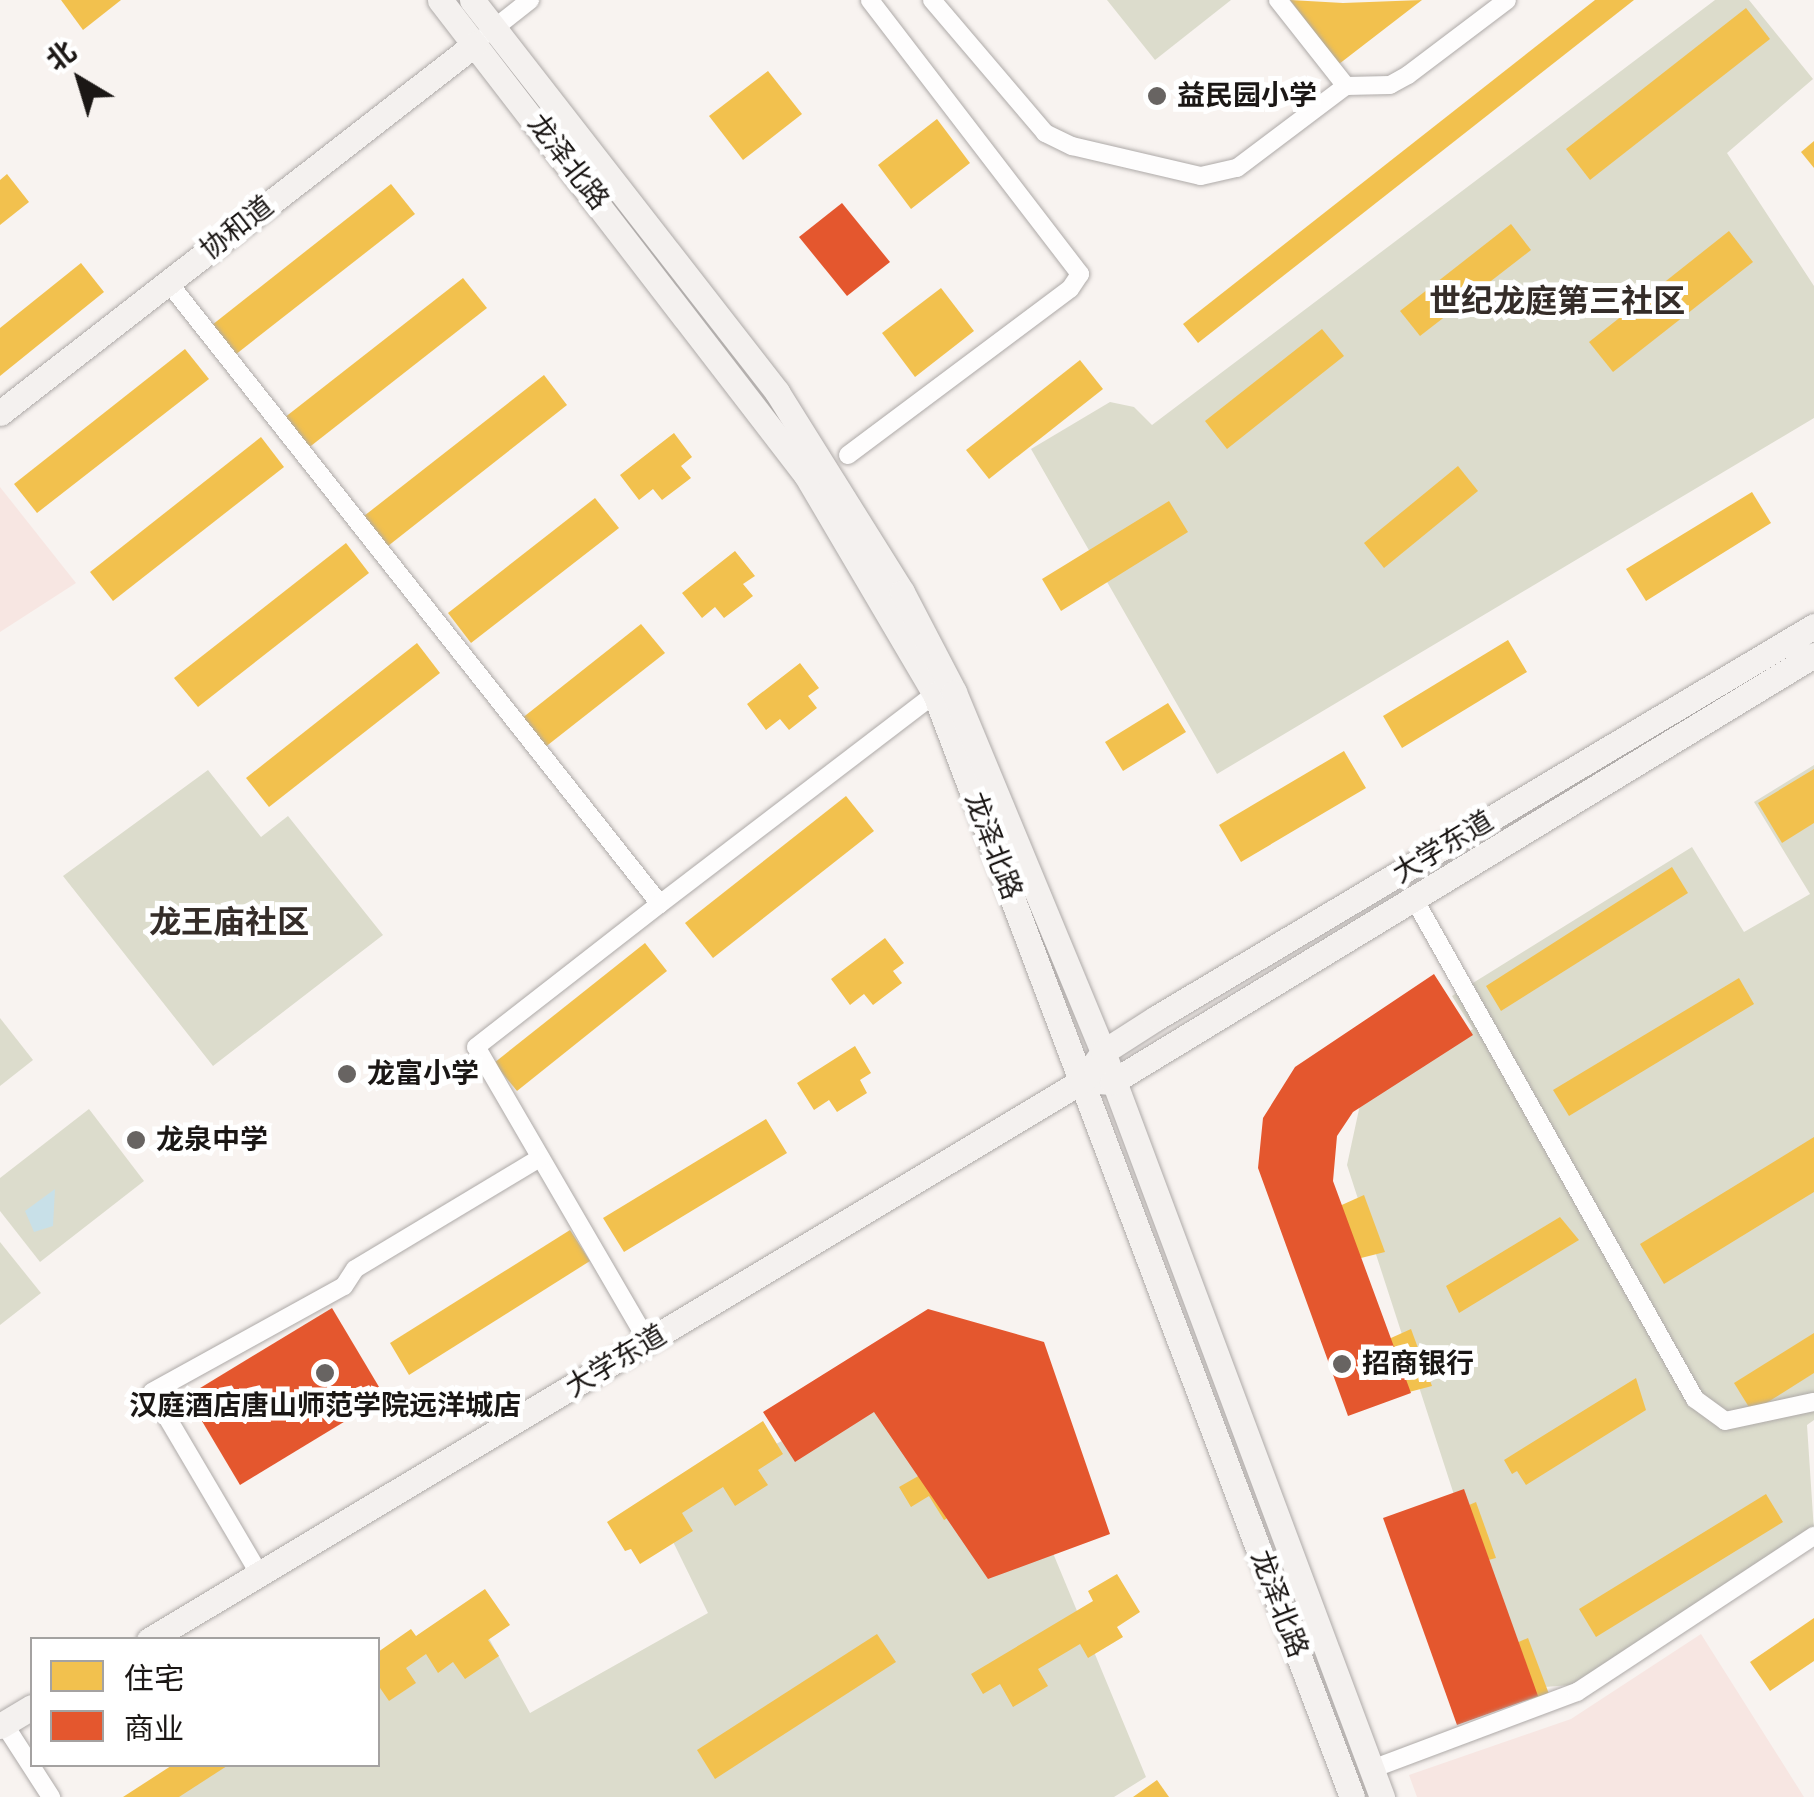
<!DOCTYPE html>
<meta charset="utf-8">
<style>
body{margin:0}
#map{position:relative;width:1814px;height:1797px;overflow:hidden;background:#f8f3f0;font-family:"DM Sans","Noto Sans SC",sans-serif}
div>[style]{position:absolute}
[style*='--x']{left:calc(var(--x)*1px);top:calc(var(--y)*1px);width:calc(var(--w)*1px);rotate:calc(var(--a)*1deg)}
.commercial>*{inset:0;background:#f7e6e2}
.green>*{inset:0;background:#dcdccc}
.water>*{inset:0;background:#c8e0e8}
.homes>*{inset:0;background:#f2c14e}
.shops>*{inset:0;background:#e4572e}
.roads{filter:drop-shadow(0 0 2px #aeaaa8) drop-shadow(0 0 2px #aeaaa8)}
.street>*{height:18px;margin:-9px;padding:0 9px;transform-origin:9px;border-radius:9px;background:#fefdfd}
.secondary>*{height:25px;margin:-12.5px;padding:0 12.5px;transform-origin:12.5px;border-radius:12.5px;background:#f4f1ef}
.dots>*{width:28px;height:28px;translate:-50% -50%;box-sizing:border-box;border:5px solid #fff;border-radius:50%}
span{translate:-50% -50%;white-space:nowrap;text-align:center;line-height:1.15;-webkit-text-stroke:10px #fff;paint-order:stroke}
.poi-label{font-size:28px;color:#1b1715;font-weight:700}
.left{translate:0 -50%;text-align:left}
.street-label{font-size:28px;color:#1b1715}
.quarter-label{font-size:32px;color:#352d29;font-weight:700}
.legend{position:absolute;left:30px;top:1637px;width:350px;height:130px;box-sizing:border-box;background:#fff;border:2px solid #a4a2a1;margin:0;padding:12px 18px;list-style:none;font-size:30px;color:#1b1715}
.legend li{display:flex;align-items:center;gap:20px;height:50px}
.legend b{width:50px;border:2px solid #a4a2a1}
.north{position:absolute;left:30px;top:30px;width:100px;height:100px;-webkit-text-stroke:8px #fff;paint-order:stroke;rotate:322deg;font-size:28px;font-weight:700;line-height:40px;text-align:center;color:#1b1715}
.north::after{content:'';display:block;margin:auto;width:35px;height:45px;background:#1b1715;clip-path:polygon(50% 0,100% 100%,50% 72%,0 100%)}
</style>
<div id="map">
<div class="commercial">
<div style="clip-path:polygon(0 487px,76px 583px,0 632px)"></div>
<div style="clip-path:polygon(1701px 1634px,1804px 1797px,1417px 1797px,1409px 1775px,1571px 1719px)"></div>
</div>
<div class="green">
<div style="clip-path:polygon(1107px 0,1231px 0,1155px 60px)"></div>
<div style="clip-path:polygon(1715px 0,1749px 0,1813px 79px,1727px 153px,1814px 286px,1814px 418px,1217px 774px,1031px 449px,1110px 402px,1134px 407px,1152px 425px)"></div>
<div style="clip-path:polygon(1814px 765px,1814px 1420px,1807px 1425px,1814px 1531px,1571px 1685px,1517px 1689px,1347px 1165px,1361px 1100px,1473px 1029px,1452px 996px,1692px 847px,1744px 932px,1810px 894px,1754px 802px)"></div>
<div style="clip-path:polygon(208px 770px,261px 837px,288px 816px,383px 935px,213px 1066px,63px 876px)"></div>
<div style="clip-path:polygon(0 1018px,33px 1060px,0 1086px)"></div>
<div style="clip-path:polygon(89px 1109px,144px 1181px,40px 1262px,0 1211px,0 1178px)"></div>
<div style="clip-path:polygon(0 1242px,41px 1293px,0 1325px)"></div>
<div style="clip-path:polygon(881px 1391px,1006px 1440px,1146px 1777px,1114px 1797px,173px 1797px,227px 1765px,378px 1764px,378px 1674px,476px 1615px,530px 1713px,708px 1613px,655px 1505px)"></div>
</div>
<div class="water">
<div style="clip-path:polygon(55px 1189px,53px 1226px,34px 1232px,25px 1211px)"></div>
</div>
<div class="homes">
<div style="clip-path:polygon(61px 0,121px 0,83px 30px)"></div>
<div style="clip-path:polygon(1290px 0,1343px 3px,1422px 0,1339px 64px)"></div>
<div style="clip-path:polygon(1595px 0,1634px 0,1198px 343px,1183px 324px)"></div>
<div style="clip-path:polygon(1746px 8px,1770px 39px,1590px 180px,1566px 149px)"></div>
<div style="clip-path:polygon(768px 71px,802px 114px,743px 160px,709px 116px)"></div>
<div style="clip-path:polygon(937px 119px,970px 163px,911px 209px,878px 165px)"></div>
<div style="clip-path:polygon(1814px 141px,1814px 168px,1801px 152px)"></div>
<div style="clip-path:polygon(7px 174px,29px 202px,0 225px,0 180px)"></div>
<div style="clip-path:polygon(391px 184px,415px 214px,235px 355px,212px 325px)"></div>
<div style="clip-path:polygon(1511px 224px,1531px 250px,1420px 336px,1400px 311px)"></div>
<div style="clip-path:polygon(1729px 231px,1753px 262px,1613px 372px,1589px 342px)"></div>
<div style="clip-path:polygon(81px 263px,104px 292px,0 376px,0 328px)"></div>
<div style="clip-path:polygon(463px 278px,487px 308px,307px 449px,284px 418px)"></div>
<div style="clip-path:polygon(941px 288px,974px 331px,915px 377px,882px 333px)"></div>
<div style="clip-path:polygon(1322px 329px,1344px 356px,1227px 449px,1205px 421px)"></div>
<div style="clip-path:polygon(185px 349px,209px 379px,37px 513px,14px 484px)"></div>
<div style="clip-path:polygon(1080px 360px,1103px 389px,989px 479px,966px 450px)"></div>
<div style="clip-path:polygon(544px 375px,567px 405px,388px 546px,364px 516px)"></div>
<div style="clip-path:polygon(674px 433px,692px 457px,681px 466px,691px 478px,662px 500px,653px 489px,639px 500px,620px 475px)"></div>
<div style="clip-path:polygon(261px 437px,284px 467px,113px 601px,90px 572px)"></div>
<div style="clip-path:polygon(1458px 466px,1478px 491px,1384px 568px,1364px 543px)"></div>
<div style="clip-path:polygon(1752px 492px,1771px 523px,1646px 601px,1626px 569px)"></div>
<div style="clip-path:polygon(595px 498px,619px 528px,471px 643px,448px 613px)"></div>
<div style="clip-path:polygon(1169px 501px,1188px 532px,1061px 611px,1042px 579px)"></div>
<div style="clip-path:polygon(346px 543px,369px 573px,198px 707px,174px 678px)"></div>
<div style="clip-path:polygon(735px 551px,755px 576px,743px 584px,753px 596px,724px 618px,715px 607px,702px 618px,682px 593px)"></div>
<div style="clip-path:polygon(641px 624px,665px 653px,544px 748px,521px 719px)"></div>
<div style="clip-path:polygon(1508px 640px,1527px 672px,1402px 748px,1383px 716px)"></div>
<div style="clip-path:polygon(417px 643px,440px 673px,269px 807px,246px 778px)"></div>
<div style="clip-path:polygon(800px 663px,819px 688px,808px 696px,817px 708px,789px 730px,780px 719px,766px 730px,747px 704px)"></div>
<div style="clip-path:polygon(1168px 703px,1186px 732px,1123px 771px,1105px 742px)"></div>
<div style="clip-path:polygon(1344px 751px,1366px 788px,1241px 862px,1219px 825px)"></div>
<div style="clip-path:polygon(1814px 769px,1814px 823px,1782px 843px,1758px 803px)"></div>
<div style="clip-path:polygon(846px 796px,874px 831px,713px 958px,685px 923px)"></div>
<div style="clip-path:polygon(1672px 867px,1688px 893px,1501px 1011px,1486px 986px)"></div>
<div style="clip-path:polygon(885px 938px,904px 963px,893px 971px,902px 983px,873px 1005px,864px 994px,850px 1005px,831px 979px)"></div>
<div style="clip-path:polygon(645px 943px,667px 971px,517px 1091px,494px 1063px)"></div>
<div style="clip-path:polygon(1739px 978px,1754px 1004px,1569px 1116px,1553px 1090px)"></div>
<div style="clip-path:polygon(1439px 987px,1466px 1029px,1353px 1104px,1326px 1062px)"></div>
<div style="clip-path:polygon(855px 1046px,871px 1073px,860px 1080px,867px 1093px,837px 1112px,829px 1100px,814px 1110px,797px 1083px)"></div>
<div style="clip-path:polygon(766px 1119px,787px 1153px,624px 1252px,603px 1218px)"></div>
<div style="clip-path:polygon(1814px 1137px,1814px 1192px,1664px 1284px,1640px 1244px)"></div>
<div style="clip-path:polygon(1364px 1195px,1385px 1252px,1305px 1272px,1286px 1230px)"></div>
<div style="clip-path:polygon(1560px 1217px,1579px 1240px,1459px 1313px,1446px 1286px)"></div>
<div style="clip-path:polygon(570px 1230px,590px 1261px,409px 1375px,390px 1343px)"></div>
<div style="clip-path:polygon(1411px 1329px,1432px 1386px,1352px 1407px,1333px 1364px)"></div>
<div style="clip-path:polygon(1814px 1333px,1814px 1373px,1752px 1412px,1734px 1383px)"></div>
<div style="clip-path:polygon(1636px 1378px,1646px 1410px,1526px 1485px,1517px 1471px,1512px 1474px,1504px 1460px)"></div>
<div style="clip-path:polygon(1046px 1387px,1070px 1428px,1044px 1442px,1052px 1456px,1020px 1474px,1009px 1456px,966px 1481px,977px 1501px,944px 1520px,929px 1496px,911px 1507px,899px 1487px,1024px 1416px,1017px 1404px)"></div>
<div style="clip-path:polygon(763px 1421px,783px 1454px,758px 1470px,768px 1485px,735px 1506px,723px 1487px,682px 1513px,693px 1531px,640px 1564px,631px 1549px,625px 1551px,607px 1522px)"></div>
<div style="clip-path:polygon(1766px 1494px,1783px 1522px,1596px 1637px,1579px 1609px)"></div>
<div style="clip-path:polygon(1476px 1502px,1496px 1558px,1417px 1579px,1398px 1536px)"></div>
<div style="clip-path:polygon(1117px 1574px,1140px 1612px,1117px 1627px,1123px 1637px,1088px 1658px,1080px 1644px,1038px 1669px,1048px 1686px,1013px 1707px,1000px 1684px,983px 1694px,971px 1674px,1093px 1601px,1088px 1591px)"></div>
<div style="clip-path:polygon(485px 1589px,510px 1625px,488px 1640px,499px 1656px,465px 1679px,453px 1662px,438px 1673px,426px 1654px,406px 1668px,416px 1683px,389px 1701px,378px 1685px,378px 1652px,411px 1629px,416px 1636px)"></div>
<div style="clip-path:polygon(1814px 1618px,1814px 1661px,1770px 1691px,1750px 1662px)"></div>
<div style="clip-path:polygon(877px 1634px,896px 1662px,715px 1779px,697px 1750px)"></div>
<div style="clip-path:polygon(1528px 1638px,1549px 1694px,1470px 1715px,1450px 1672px)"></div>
<div style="clip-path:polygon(174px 1764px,230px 1764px,179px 1797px,123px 1797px)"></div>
<div style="clip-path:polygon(1157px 1780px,1169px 1797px,1133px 1797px)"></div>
</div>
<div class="shops">
<div style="clip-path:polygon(842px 203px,890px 262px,847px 296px,799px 237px)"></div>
<div style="clip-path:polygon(1434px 974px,1473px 1035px,1353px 1112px,1337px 1136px,1333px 1181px,1411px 1393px,1348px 1416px,1258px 1168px,1263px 1118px,1295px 1067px)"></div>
<div style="clip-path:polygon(332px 1308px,385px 1397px,240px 1485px,187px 1396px)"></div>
<div style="clip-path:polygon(928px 1309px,1044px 1342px,1110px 1534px,988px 1579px,874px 1412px,795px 1462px,763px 1412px)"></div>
<div style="clip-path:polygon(1464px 1489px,1538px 1696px,1457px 1725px,1383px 1518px)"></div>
</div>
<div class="roads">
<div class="street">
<div style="--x:932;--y:0;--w:175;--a:49.6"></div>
<div style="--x:1045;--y:133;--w:30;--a:26"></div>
<div style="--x:1072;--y:146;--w:132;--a:13.1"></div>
<div style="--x:1201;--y:176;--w:37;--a:-13"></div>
<div style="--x:1237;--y:168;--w:136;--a:-37"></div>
<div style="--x:1346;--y:86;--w:44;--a:-1.3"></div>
<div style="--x:1390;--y:85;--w:21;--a:-29"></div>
<div style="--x:1408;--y:75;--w:124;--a:-37.1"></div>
<div style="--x:1278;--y:0;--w:110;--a:51.7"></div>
<div style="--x:487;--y:34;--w:55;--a:-38.3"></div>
<div style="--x:168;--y:282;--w:793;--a:51.66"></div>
<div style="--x:660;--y:904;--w:346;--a:-37.4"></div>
<div style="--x:848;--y:455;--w:277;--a:-36.8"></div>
<div style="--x:1070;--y:289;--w:18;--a:-56"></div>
<div style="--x:1080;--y:274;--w:345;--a:-127.5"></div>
<div style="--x:1413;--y:897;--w:576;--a:60.67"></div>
<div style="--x:1695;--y:1399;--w:37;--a:36"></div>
<div style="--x:1725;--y:1421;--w:91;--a:-12.1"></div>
<div style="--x:648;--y:1342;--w:341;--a:-120.2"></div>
<div style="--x:476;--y:1047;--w:233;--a:-37.9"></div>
<div style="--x:260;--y:1575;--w:212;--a:-120.5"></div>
<div style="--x:152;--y:1392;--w:219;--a:-28.9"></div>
<div style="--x:344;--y:1286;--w:20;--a:-57"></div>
<div style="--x:355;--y:1269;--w:216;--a:-31"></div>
<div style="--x:4;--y:1724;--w:87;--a:57.2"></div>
<div style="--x:1372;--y:1769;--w:219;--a:-20.6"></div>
<div style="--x:1577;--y:1692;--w:284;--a:-33.4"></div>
</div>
<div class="secondary">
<div style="--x:440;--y:0;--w:600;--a:52.38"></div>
<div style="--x:806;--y:475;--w:254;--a:59.5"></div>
<div style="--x:935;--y:694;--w:1179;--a:69.29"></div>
<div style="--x:472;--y:0;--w:497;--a:52.1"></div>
<div style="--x:777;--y:392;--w:236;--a:58"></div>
<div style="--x:902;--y:592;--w:113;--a:62.5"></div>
<div style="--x:954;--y:692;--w:390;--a:67.5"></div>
<div style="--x:1103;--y:1052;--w:796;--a:69.47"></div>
<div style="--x:0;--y:413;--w:601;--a:-37.84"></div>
<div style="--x:1097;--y:1081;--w:15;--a:4"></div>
<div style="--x:1112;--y:1082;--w:822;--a:-31.31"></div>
<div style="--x:149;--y:1640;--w:1088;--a:-30.93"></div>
<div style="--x:1082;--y:1081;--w:36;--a:-54"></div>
<div style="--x:1103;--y:1052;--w:63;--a:-32.7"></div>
<div style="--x:1156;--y:1018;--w:766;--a:-30.78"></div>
<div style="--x:0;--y:1726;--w:37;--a:-31"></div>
</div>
</div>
<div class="dots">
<div style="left:1157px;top:96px;background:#686462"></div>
<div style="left:347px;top:1074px;background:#686462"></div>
<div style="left:136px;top:1140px;background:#686462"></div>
<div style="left:1342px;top:1364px;background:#686462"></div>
<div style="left:325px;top:1373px;background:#686462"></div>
</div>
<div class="poi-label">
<span class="left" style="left:1177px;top:96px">益民园小学</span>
<span class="left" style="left:367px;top:1074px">龙富小学</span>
<span class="left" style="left:156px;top:1140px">龙泉中学</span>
<span class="left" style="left:1362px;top:1364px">招商银行</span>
<span style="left:325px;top:1406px">汉庭酒店唐山师范学院远洋城店</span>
</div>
<div class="street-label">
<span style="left:568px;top:162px;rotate:52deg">龙泽北路</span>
<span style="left:237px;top:228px;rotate:-38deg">协和道</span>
<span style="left:993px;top:846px;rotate:69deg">龙泽北路</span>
<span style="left:1443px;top:847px;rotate:-31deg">大学东道</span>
<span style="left:616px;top:1361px;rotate:-31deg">大学东道</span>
<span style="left:1279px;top:1604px;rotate:69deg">龙泽北路</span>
</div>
<div class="quarter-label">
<span style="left:1557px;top:301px">世纪龙庭第三社区</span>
<span style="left:229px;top:922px">龙王庙社区</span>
</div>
<ul class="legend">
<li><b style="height:28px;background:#f2c14e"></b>住宅</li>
<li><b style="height:28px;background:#e4572e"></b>商业</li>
</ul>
<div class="north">北</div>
</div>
